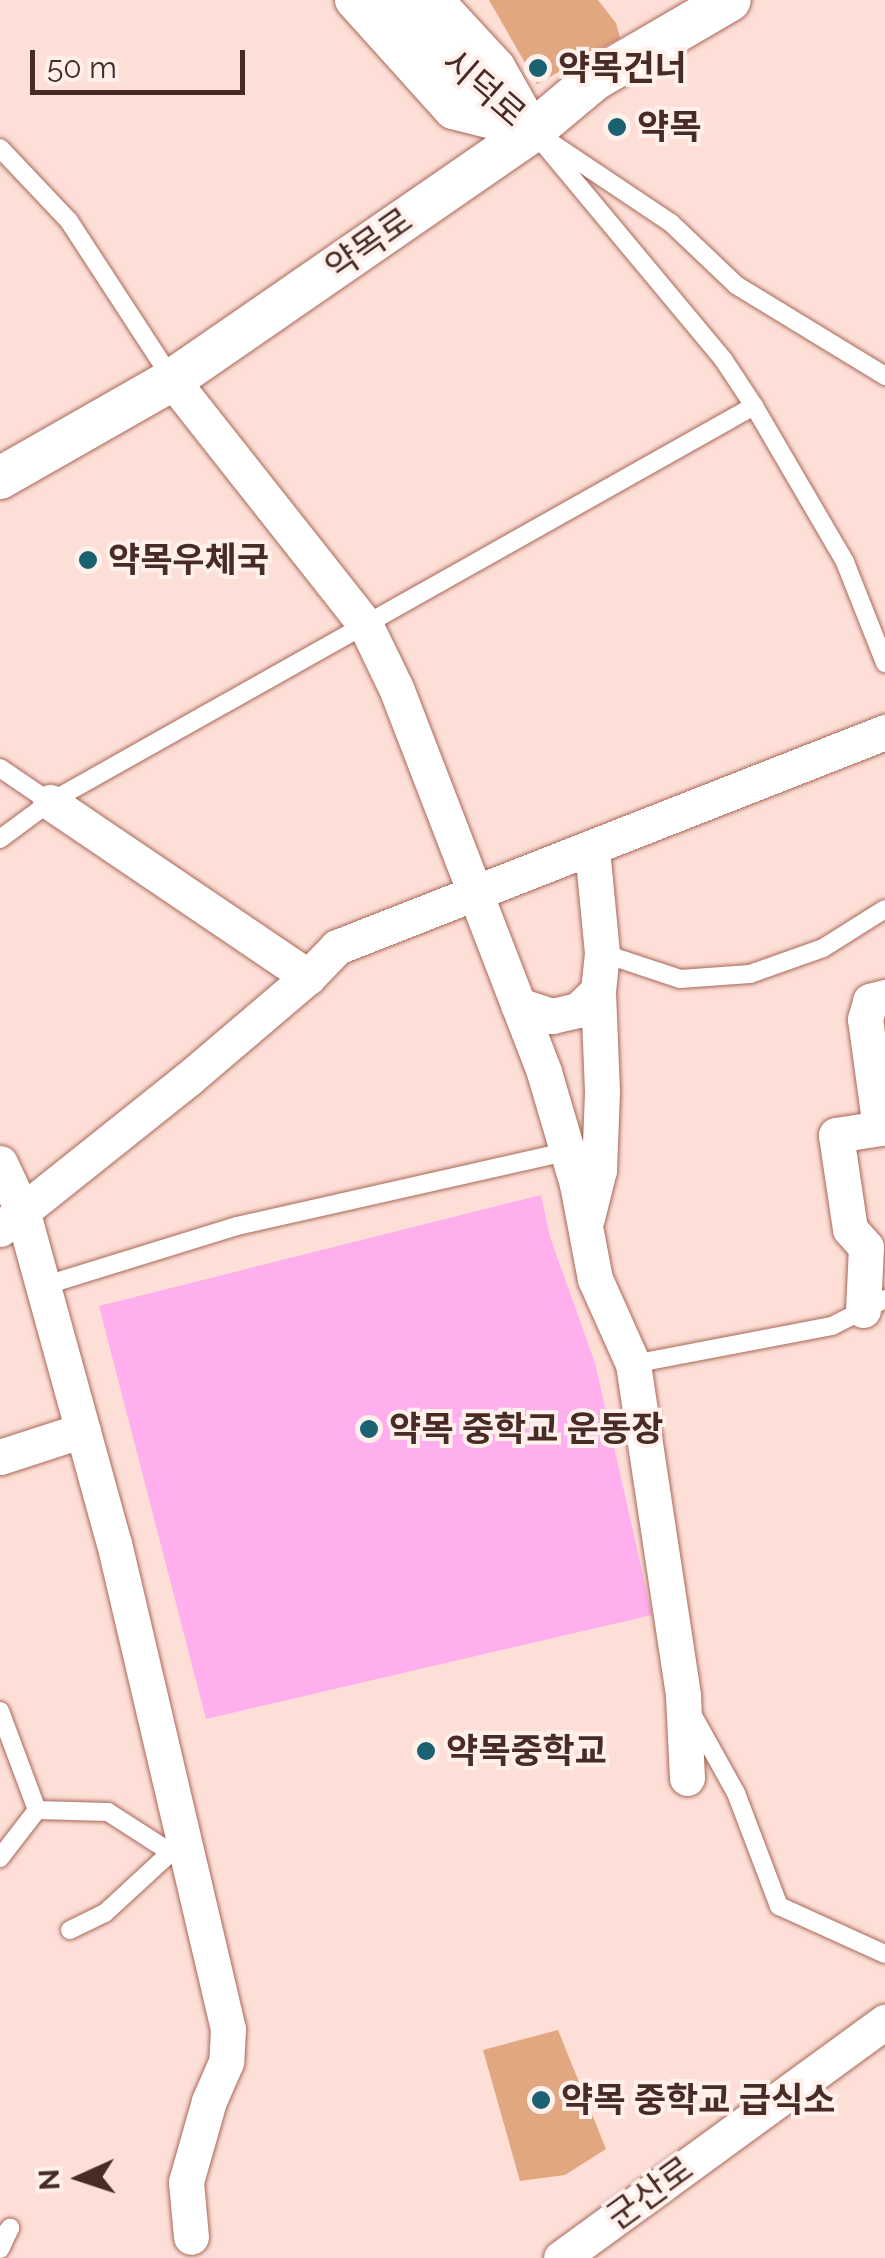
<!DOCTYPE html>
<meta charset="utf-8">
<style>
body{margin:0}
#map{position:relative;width:885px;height:2258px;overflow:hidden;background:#fddfd7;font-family:Raleway,"Noto Sans KR",sans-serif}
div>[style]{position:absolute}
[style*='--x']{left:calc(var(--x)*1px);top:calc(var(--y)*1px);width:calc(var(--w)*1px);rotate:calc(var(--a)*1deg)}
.green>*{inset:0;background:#ffafed}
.building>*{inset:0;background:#e1a780}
.roads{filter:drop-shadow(0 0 2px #a86858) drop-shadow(0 0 2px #a86858)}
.service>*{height:18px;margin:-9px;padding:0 9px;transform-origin:9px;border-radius:9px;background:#fff}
.minor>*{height:35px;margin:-17.5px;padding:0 17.5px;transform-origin:17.5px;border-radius:17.5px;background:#fff}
.tertiary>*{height:42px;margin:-21px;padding:0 21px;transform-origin:21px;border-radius:21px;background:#fff}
.dots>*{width:28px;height:28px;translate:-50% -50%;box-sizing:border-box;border:5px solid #fff0ec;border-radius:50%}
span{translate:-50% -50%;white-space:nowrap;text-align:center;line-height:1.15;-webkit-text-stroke:8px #fff0ec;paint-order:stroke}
.poi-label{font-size:35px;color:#472b24;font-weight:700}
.left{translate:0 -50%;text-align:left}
.street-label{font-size:35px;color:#472b24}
.north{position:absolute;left:30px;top:2128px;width:100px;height:100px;-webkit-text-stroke:8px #fff0ec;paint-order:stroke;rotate:267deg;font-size:28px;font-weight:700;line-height:40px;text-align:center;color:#472b24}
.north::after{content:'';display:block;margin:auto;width:35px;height:45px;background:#472b24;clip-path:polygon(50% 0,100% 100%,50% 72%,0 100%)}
.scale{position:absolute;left:30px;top:50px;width:215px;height:45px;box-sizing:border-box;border:5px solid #472b24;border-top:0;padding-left:12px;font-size:30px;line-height:35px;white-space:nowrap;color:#472b24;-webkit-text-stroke:8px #fff0ec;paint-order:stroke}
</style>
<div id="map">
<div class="green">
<div style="clip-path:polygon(541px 1195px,550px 1237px,595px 1363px,652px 1615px,206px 1719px,99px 1306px)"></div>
</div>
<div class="building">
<div style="clip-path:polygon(489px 0,598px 0,616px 23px,620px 38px,537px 84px)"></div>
<div style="clip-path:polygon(558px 2030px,606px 2149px,565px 2175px,520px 2181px,483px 2050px)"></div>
</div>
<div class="roads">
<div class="service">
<div style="--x:533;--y:131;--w:297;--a:50.2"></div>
<div style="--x:723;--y:359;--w:56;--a:56.6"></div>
<div style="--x:754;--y:406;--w:181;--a:59.7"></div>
<div style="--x:845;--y:562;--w:109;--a:68.4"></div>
<div style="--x:550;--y:142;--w:146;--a:33.8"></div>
<div style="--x:671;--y:223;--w:90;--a:43.6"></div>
<div style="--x:736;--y:285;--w:175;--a:31.4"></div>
<div style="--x:0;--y:148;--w:100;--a:46.6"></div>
<div style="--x:69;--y:221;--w:189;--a:56.9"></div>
<div style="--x:0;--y:768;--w:60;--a:34.2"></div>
<div style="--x:0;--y:839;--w:62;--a:-36.5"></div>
<div style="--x:50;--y:802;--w:808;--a:-29.36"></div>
<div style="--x:602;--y:953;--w:82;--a:18.4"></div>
<div style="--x:680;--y:979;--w:70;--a:-4.1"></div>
<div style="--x:750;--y:974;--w:77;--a:-19.6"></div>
<div style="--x:823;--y:948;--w:73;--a:-32.2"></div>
<div style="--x:40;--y:1287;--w:206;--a:-17.2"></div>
<div style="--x:237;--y:1226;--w:336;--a:-12.7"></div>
<div style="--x:633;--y:1364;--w:203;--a:-10.8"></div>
<div style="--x:832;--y:1326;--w:59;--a:-27"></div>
<div style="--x:0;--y:1711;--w:106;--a:69.5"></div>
<div style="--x:37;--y:1810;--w:61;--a:127.6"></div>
<div style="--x:692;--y:1714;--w:90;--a:60.9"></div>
<div style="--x:736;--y:1793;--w:121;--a:69.2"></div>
<div style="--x:779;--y:1906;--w:116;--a:24.4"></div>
<div style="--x:37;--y:1810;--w:71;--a:1.6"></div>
<div style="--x:108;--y:1812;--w:94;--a:32.8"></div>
<div style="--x:70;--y:1930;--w:39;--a:-26"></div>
<div style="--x:105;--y:1913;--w:88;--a:-42.7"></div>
<div style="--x:0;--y:2240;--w:16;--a:-50"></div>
<div style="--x:10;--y:2228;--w:23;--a:115"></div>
</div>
<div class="minor">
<div style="--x:352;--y:0;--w:149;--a:48"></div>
<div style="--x:452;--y:111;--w:74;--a:14"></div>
<div style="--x:436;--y:0;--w:90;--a:47.3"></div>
<div style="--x:497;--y:66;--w:73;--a:60.6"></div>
<div style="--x:172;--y:380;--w:311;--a:51.7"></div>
<div style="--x:365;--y:624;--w:71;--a:64.2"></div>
<div style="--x:396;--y:688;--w:412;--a:68.9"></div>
<div style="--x:544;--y:1072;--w:117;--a:73.6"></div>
<div style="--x:577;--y:1184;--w:97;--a:79.3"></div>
<div style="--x:595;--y:1279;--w:93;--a:65.9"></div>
<div style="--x:633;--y:1364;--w:336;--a:81.4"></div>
<div style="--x:683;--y:1696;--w:82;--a:87.2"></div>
<div style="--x:50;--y:802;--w:312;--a:34.1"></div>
<div style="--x:518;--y:1005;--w:36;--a:18"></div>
<div style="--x:552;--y:1016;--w:27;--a:-13"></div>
<div style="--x:578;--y:1010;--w:28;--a:-44"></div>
<div style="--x:0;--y:1163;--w:52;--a:64.9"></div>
<div style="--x:22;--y:1210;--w:345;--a:74.6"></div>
<div style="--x:114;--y:1543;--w:499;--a:76.8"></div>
<div style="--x:228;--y:2029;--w:33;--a:93"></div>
<div style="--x:226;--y:2062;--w:43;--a:113.6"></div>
<div style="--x:209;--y:2101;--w:84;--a:105.9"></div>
<div style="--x:186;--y:2182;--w:55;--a:84.8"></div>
<div style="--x:587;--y:1218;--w:49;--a:-76"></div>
<div style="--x:599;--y:1170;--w:79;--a:-87.8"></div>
<div style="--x:602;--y:1091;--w:100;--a:-92.3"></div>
<div style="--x:598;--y:991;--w:38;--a:-84"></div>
<div style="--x:602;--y:953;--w:104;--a:-95.5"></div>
<div style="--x:0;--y:1229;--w:241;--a:-38.6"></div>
<div style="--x:188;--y:1079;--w:157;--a:-40.4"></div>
<div style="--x:308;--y:977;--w:42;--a:-46"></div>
<div style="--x:337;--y:947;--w:589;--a:-21.42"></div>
<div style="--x:863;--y:1310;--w:63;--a:-87.3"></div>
<div style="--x:866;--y:1247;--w:24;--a:-132"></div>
<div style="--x:850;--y:1229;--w:95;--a:-98.5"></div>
<div style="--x:836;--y:1135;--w:45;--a:-9"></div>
<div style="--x:880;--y:1128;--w:110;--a:-97.8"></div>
<div style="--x:865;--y:1019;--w:19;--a:-74"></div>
<div style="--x:870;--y:1001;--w:16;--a:-15"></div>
<div style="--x:0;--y:1457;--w:87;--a:-18"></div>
<div style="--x:561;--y:2258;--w:401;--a:-36.1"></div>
</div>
<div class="tertiary">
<div style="--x:395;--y:0;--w:112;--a:49.3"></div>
<div style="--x:468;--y:85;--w:80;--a:35.3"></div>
<div style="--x:0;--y:478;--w:198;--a:-29.7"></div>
<div style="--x:172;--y:380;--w:439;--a:-34.6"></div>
<div style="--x:533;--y:131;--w:81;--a:-40"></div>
<div style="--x:595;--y:79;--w:156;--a:-30.3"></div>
</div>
</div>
<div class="dots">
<div style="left:538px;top:68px;background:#1a6271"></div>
<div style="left:617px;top:127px;background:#1a6271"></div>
<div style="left:88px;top:560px;background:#1a6271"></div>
<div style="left:369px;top:1429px;background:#1a6271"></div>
<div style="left:426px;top:1751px;background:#1a6271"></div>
<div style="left:541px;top:2100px;background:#1a6271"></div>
</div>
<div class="poi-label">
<span class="left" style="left:558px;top:68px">약목건너</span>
<span class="left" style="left:637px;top:127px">약목</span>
<span class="left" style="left:108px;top:560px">약목우체국</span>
<span class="left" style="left:389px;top:1429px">약목 중학교 운동장</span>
<span class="left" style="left:446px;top:1751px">약목중학교</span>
<span class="left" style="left:561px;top:2100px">약목 중학교 급식소</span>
</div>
<div class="street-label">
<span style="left:484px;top:88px;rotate:41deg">시덕로</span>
<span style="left:369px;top:244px;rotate:-35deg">약목로</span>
<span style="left:650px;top:2193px;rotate:-36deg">군산로</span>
</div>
<div class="north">N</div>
<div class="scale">50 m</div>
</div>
